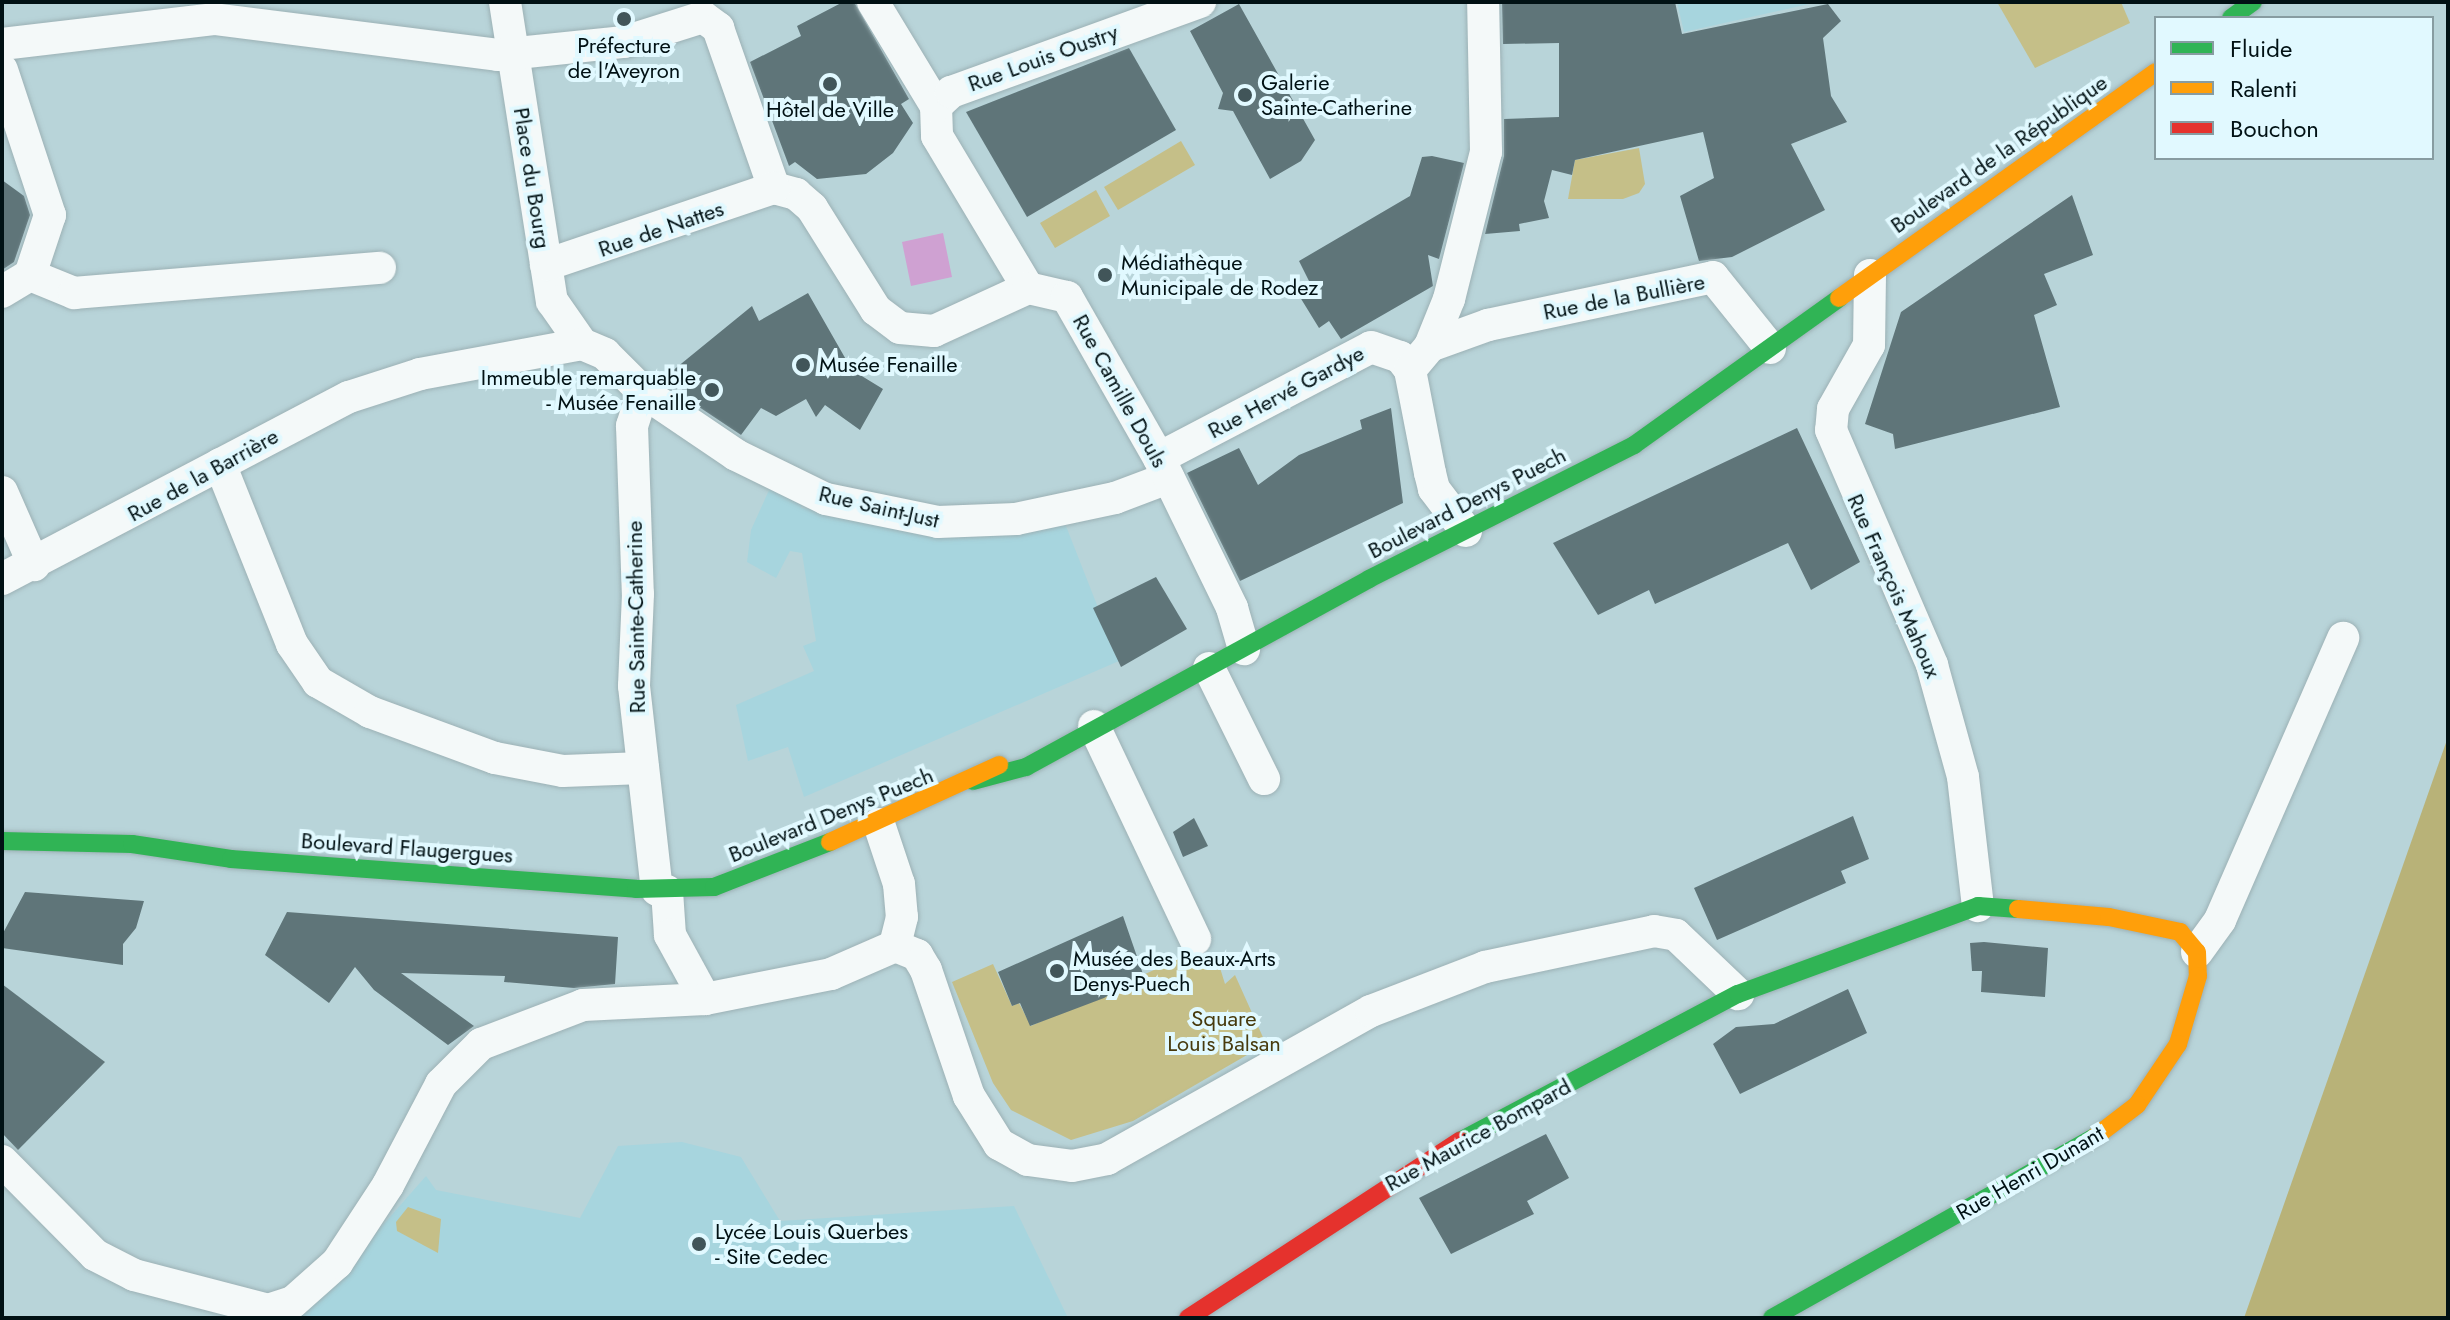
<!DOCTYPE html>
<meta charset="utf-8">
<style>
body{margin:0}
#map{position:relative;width:2450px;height:1320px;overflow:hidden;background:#b8d4d9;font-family:Jost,sans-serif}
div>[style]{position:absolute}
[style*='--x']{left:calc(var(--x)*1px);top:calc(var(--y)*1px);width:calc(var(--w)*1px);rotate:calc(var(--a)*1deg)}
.built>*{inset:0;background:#a7d5de}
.green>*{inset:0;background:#c5bf88}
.forest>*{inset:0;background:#b8b278}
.water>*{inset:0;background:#cfa1d2}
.building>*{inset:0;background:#5f7579}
.roads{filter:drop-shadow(0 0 2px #9cb1b5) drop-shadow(0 0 2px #9cb1b5)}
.street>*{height:32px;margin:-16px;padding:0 16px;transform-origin:16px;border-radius:16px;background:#f4f9f9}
.fast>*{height:18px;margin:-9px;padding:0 9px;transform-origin:9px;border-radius:9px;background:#30b455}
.slow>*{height:18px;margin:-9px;padding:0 9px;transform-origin:9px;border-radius:9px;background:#ff9f0a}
.jam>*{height:18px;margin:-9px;padding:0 9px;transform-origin:9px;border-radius:9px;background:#e5322d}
.dots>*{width:22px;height:22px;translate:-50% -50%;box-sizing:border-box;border:4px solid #e1f9ff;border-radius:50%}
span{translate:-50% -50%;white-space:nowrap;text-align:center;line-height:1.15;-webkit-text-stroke:8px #e1f9ff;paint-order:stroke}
.poi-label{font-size:22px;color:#011114}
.left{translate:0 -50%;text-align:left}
.right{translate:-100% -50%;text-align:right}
.street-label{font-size:22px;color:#011114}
.park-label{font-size:22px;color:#473a0d}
.frame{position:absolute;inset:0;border:4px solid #011114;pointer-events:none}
.legend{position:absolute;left:2154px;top:16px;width:280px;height:144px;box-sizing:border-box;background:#e1f9ff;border:2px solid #879ca1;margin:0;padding:10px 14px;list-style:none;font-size:24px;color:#011114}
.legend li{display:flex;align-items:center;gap:16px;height:40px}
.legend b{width:40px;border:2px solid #879ca1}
</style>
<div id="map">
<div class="built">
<div style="clip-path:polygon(1677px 2px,1818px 2px,1684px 32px)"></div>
<div style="clip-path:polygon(770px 488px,802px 502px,801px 508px,880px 520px,1064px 521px,1119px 661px,804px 797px,788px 747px,748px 761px,736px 705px,814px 671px,803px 646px,816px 641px,802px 553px,790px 551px,776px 578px,747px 562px,751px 530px)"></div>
<div style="clip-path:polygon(682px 1142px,741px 1157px,780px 1221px,1014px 1206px,1068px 1318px,283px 1318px,345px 1268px,426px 1176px,436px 1190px,580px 1218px,618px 1146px)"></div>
</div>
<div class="green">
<div style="clip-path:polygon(1997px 2px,2121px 2px,2130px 23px,2035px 68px)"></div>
<div style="clip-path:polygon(1181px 141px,1195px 165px,1118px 210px,1104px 187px)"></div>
<div style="clip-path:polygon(1639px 148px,1645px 184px,1639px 193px,1623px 199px,1568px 199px,1575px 160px)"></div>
<div style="clip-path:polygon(1096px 190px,1110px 216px,1055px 248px,1040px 223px)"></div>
<div style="clip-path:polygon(1189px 954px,1196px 968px,1217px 958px,1225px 984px,1235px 975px,1266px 1044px,1133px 1121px,1071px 1140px,1011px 1110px,993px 1083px,952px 982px,993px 964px,1012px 1006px,1019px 1003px,1031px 1026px)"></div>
<div style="clip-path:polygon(408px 1207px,441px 1219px,438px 1253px,397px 1231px,396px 1222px)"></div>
</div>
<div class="forest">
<div style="clip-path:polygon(2448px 737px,2448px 1318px,2244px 1318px)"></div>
</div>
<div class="water">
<div style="clip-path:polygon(943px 233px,952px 277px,911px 286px,902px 242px)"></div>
</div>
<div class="building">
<div style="clip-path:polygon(843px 2px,854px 2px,909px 99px,901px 104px,913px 123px,893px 153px,866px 174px,817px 179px,795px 162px,789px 166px,750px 62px,801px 36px,797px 26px)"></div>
<div style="clip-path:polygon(1502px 2px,1675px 2px,1682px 34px,1828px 4px,1841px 21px,1823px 38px,1831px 96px,1847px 122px,1791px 144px,1825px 210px,1732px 257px,1699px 261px,1680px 196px,1714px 178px,1703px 132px,1575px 160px,1572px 175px,1552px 170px,1544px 201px,1549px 218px,1519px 224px,1520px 231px,1485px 234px,1504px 156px,1504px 119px,1559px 117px,1559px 43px,1503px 44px)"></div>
<div style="clip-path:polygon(1239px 4px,1315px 140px,1301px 161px,1270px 179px,1233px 111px,1218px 109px,1223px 93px,1190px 31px)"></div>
<div style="clip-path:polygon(1129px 48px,1176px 130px,1027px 217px,966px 112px)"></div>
<div style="clip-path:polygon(1432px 156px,1464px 163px,1439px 259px,1428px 255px,1433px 286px,1341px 339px,1329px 321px,1319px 328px,1295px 289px,1309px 281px,1299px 261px,1410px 196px,1422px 157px)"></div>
<div style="clip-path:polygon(2px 180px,24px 196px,30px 215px,14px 262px,2px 270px)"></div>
<div style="clip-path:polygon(2072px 195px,2093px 255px,2044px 274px,2057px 305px,2034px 315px,2060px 407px,1895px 449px,1893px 434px,1865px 424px,1901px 312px)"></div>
<div style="clip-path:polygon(808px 293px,852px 370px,883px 389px,860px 430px,825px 405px,816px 417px,806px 399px,776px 416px,761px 408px,741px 435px,660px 381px,752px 306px,759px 321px)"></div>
<div style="clip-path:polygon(1391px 408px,1403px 503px,1240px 581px,1187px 473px,1239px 448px,1258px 485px,1299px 455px,1362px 429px,1360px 420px)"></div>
<div style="clip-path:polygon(1797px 428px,1860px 562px,1811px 590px,1788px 543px,1655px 604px,1649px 590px,1598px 615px,1553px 543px)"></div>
<div style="clip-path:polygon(1156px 577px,1187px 629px,1121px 667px,1093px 608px)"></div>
<div style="clip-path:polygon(1853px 816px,1869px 859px,1841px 871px,1846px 883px,1717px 940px,1694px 888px)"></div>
<div style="clip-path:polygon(1194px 818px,1208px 846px,1183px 857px,1173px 832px)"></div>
<div style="clip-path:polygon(25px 892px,144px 901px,136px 928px,123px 944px,123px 965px,2px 948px,2px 935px)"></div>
<div style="clip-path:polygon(287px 912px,618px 937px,615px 984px,574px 988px,504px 982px,505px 976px,401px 973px,474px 1026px,448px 1045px,374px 990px,355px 967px,329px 1003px,265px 955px)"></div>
<div style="clip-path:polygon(1123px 916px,1143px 974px,1104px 998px,1030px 1026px,1020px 1003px,1012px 1006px,998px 972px)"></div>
<div style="clip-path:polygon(1984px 942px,2048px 948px,2045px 997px,1981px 992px,1982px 971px,1972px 971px,1970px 943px)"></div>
<div style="clip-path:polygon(2px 984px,105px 1062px,18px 1150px,2px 1133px)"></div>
<div style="clip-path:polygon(1848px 989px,1867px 1033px,1740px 1094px,1713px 1044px,1736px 1027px,1774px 1024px)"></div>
<div style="clip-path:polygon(1546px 1134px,1569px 1178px,1527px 1201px,1534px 1214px,1451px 1254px,1419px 1198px)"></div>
</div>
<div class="roads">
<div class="street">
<div style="--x:505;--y:2;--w:303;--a:81.1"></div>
<div style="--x:552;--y:301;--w:52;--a:55.1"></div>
<div style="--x:582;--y:344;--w:25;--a:23"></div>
<div style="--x:605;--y:354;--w:54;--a:45"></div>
<div style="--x:643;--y:392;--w:112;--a:34.1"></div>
<div style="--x:736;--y:455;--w:100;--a:26.1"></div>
<div style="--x:826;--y:499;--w:114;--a:11.6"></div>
<div style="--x:938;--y:522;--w:78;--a:-2.2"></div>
<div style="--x:1016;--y:519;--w:101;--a:-12"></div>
<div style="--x:1115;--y:498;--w:57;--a:-20.7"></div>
<div style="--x:873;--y:2;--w:122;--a:58.8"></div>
<div style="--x:936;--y:106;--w:30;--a:88"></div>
<div style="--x:937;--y:136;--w:177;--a:59.1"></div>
<div style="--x:2;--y:44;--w:213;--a:-6.7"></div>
<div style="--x:214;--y:19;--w:286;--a:7.2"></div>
<div style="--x:498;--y:55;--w:127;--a:-5.9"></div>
<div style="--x:624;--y:42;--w:83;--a:-17.6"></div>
<div style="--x:703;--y:17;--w:19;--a:36"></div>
<div style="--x:718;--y:28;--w:170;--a:70.7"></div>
<div style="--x:2;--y:70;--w:153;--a:71.7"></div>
<div style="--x:50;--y:215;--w:63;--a:108.4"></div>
<div style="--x:30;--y:275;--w:33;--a:149"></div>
<div style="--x:936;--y:106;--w:21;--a:-43"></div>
<div style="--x:951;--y:92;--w:265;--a:-19.9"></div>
<div style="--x:774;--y:188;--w:23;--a:15"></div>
<div style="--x:796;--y:194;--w:21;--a:41"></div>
<div style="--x:812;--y:208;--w:120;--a:57.9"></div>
<div style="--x:876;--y:310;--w:30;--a:37"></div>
<div style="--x:900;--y:328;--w:34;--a:5"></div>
<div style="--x:934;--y:331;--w:103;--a:-24.6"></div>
<div style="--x:1028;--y:288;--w:40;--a:13"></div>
<div style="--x:1067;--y:297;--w:185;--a:60.3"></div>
<div style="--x:1159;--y:458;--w:167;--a:64"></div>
<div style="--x:1232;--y:608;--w:43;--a:73.7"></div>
<div style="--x:546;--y:265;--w:241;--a:-18.7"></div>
<div style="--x:30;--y:275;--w:48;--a:22.2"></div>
<div style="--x:74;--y:293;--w:307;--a:-4.7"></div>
<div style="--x:1870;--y:275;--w:70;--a:90.8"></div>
<div style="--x:1869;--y:345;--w:73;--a:119.4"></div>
<div style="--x:1833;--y:409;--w:21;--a:95"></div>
<div style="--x:1831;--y:430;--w:256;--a:66.7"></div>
<div style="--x:1932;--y:665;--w:116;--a:74.5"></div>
<div style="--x:1963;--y:777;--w:130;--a:83.4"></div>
<div style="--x:1430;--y:346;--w:51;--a:-68"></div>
<div style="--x:1449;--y:299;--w:152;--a:-75.9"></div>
<div style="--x:1486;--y:152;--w:150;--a:-91.1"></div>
<div style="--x:643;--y:392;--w:36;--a:108"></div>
<div style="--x:632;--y:426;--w:168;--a:88"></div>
<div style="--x:638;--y:594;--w:92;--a:92.5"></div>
<div style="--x:634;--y:686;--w:205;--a:83.6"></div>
<div style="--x:1159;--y:458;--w:239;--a:-27.6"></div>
<div style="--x:1371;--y:347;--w:31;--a:19"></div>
<div style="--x:1400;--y:357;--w:16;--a:52"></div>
<div style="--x:220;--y:464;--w:194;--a:68.2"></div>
<div style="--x:292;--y:644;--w:46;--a:55.6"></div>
<div style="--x:318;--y:682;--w:60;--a:30"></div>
<div style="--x:370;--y:712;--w:133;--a:20.2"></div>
<div style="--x:495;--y:758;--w:69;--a:10.8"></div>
<div style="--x:563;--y:771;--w:80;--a:-2.1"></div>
<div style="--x:2;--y:492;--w:80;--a:66.3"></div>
<div style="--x:1466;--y:531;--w:53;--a:-127.3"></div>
<div style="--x:1434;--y:489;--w:16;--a:-104"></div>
<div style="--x:1430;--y:473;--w:105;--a:-101"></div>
<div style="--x:1410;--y:370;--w:31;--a:-50"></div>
<div style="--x:1430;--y:346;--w:62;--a:-19.9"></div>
<div style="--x:1488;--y:325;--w:230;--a:-12"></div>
<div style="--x:1713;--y:277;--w:91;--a:51.2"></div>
<div style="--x:2;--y:579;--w:392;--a:-27.7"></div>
<div style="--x:349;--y:397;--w:75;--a:-17.9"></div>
<div style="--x:420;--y:374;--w:165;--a:-10.5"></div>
<div style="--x:1209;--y:668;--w:124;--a:63.6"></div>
<div style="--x:1094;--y:726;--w:236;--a:64.6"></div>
<div style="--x:879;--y:824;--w:63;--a:71.6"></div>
<div style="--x:899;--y:884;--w:33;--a:85"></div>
<div style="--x:902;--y:917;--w:30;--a:104"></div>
<div style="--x:667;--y:891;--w:44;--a:86.1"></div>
<div style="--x:670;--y:935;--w:73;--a:61.3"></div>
<div style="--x:895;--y:946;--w:24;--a:22"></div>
<div style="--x:917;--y:955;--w:17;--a:59"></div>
<div style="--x:926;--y:970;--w:133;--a:71.2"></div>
<div style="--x:969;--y:1096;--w:57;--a:58"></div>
<div style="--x:999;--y:1144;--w:33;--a:29"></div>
<div style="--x:1028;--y:1160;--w:44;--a:7.8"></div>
<div style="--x:1072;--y:1166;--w:36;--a:-11"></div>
<div style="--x:1107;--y:1159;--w:303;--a:-29.3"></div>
<div style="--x:1371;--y:1011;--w:122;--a:-21.1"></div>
<div style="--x:1485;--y:967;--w:173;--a:-12"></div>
<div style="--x:1654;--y:931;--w:22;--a:10"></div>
<div style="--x:1676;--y:935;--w:86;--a:43.6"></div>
<div style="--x:2197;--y:952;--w:39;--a:-54"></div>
<div style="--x:2220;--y:920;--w:308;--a:-66.4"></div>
<div style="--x:2;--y:1161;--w:132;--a:45.3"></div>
<div style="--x:95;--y:1255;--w:44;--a:27.1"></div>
<div style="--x:134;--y:1275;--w:138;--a:14.6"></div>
<div style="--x:268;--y:1310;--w:26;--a:-18"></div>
<div style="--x:293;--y:1302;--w:59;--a:-41.6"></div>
<div style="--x:337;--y:1263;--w:93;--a:-56.8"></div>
<div style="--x:388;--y:1185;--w:114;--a:-62.3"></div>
<div style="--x:441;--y:1084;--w:57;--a:-45"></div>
<div style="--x:481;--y:1044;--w:109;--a:-20.9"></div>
<div style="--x:583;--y:1005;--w:122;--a:-2.8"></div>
<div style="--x:705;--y:999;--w:128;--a:-11.2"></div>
<div style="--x:831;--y:974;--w:70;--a:-23.6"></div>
</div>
<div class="fast">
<div style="--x:2231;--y:18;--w:27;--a:-36"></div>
<div style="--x:973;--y:781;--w:55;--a:-14.8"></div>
<div style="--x:1026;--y:767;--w:391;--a:-28.7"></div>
<div style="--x:1369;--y:579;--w:297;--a:-26.8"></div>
<div style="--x:1634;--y:445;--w:252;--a:-35.6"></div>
<div style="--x:2;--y:841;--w:130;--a:1.3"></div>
<div style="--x:132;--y:844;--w:100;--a:8.6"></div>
<div style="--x:231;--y:859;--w:406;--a:4.2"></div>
<div style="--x:636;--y:889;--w:78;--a:-1.5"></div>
<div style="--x:714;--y:887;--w:124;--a:-21.2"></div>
<div style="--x:1460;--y:1141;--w:314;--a:-27.9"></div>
<div style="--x:1738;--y:994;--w:256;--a:-20.1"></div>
<div style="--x:1978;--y:906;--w:40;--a:4.3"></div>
<div style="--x:1772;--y:1318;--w:370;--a:-29.3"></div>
</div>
<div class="slow">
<div style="--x:1839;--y:298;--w:389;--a:-35.5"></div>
<div style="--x:830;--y:842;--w:186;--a:-24.5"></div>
<div style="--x:2018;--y:909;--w:91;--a:5"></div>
<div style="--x:2109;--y:917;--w:73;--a:11.9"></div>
<div style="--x:2180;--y:932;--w:26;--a:50"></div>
<div style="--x:2197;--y:952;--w:24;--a:88"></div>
<div style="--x:2198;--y:976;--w:71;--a:106.4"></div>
<div style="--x:2178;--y:1044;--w:73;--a:123.9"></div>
<div style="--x:2137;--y:1105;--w:53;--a:142.7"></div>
</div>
<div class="jam">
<div style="--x:1188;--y:1318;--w:325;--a:-33.1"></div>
</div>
</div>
<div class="dots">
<div style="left:624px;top:19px;background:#415559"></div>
<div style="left:830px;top:84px;background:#415559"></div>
<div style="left:1245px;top:95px;background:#415559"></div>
<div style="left:1105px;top:275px;background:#415559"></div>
<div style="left:803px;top:365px;background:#415559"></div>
<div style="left:712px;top:390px;background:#415559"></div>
<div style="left:1057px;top:971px;background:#415559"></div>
<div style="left:699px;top:1244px;background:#415559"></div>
</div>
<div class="poi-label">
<span style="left:624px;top:58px">Préfecture<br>de l'Aveyron</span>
<span class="left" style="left:1261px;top:95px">Galerie<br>Sainte-Catherine</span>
<span style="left:830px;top:110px">Hôtel de Ville</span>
<span class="left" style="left:1121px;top:275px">Médiathèque<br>Municipale de Rodez</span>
<span class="left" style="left:819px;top:365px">Musée Fenaille</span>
<span class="right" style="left:696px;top:390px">Immeuble remarquable<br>- Musée Fenaille</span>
<span class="left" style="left:1073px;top:971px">Musée des Beaux-Arts<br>Denys-Puech</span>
<span class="left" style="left:715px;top:1244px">Lycée Louis Querbes<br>- Site Cedec</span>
</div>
<div class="street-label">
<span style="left:1043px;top:58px;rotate:-20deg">Rue Louis Oustry</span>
<span style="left:1999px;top:154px;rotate:-35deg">Boulevard de la République</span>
<span style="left:532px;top:178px;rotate:81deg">Place du Bourg</span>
<span style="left:661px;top:229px;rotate:-19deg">Rue de Nattes</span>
<span style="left:1624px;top:297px;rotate:-11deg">Rue de la Bullière</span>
<span style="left:1120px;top:391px;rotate:61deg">Rue Camille Douls</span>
<span style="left:1286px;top:392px;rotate:-28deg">Rue Hervé Gardye</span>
<span style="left:203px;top:475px;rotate:-29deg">Rue de la Barrière</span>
<span style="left:1467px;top:503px;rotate:-27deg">Boulevard Denys Puech</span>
<span style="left:879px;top:507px;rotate:13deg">Rue Saint-Just</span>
<span style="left:1894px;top:586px;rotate:66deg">Rue François Mahoux</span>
<span style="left:636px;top:617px;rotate:-91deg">Rue Sainte-Catherine</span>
<span style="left:831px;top:815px;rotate:-22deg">Boulevard Denys Puech</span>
<span style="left:407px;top:848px;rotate:4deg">Boulevard Flaugergues</span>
<span style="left:1478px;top:1135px;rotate:-29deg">Rue Maurice Bompard</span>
<span style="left:2030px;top:1173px;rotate:-30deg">Rue Henri Dunant</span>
</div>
<div class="park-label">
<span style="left:1224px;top:1031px">Square<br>Louis Balsan</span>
</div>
<div class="frame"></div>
<ul class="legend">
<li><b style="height:10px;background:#30b455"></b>Fluide</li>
<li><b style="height:10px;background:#ff9f0a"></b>Ralenti</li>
<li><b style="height:10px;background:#e5322d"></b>Bouchon</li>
</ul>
</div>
